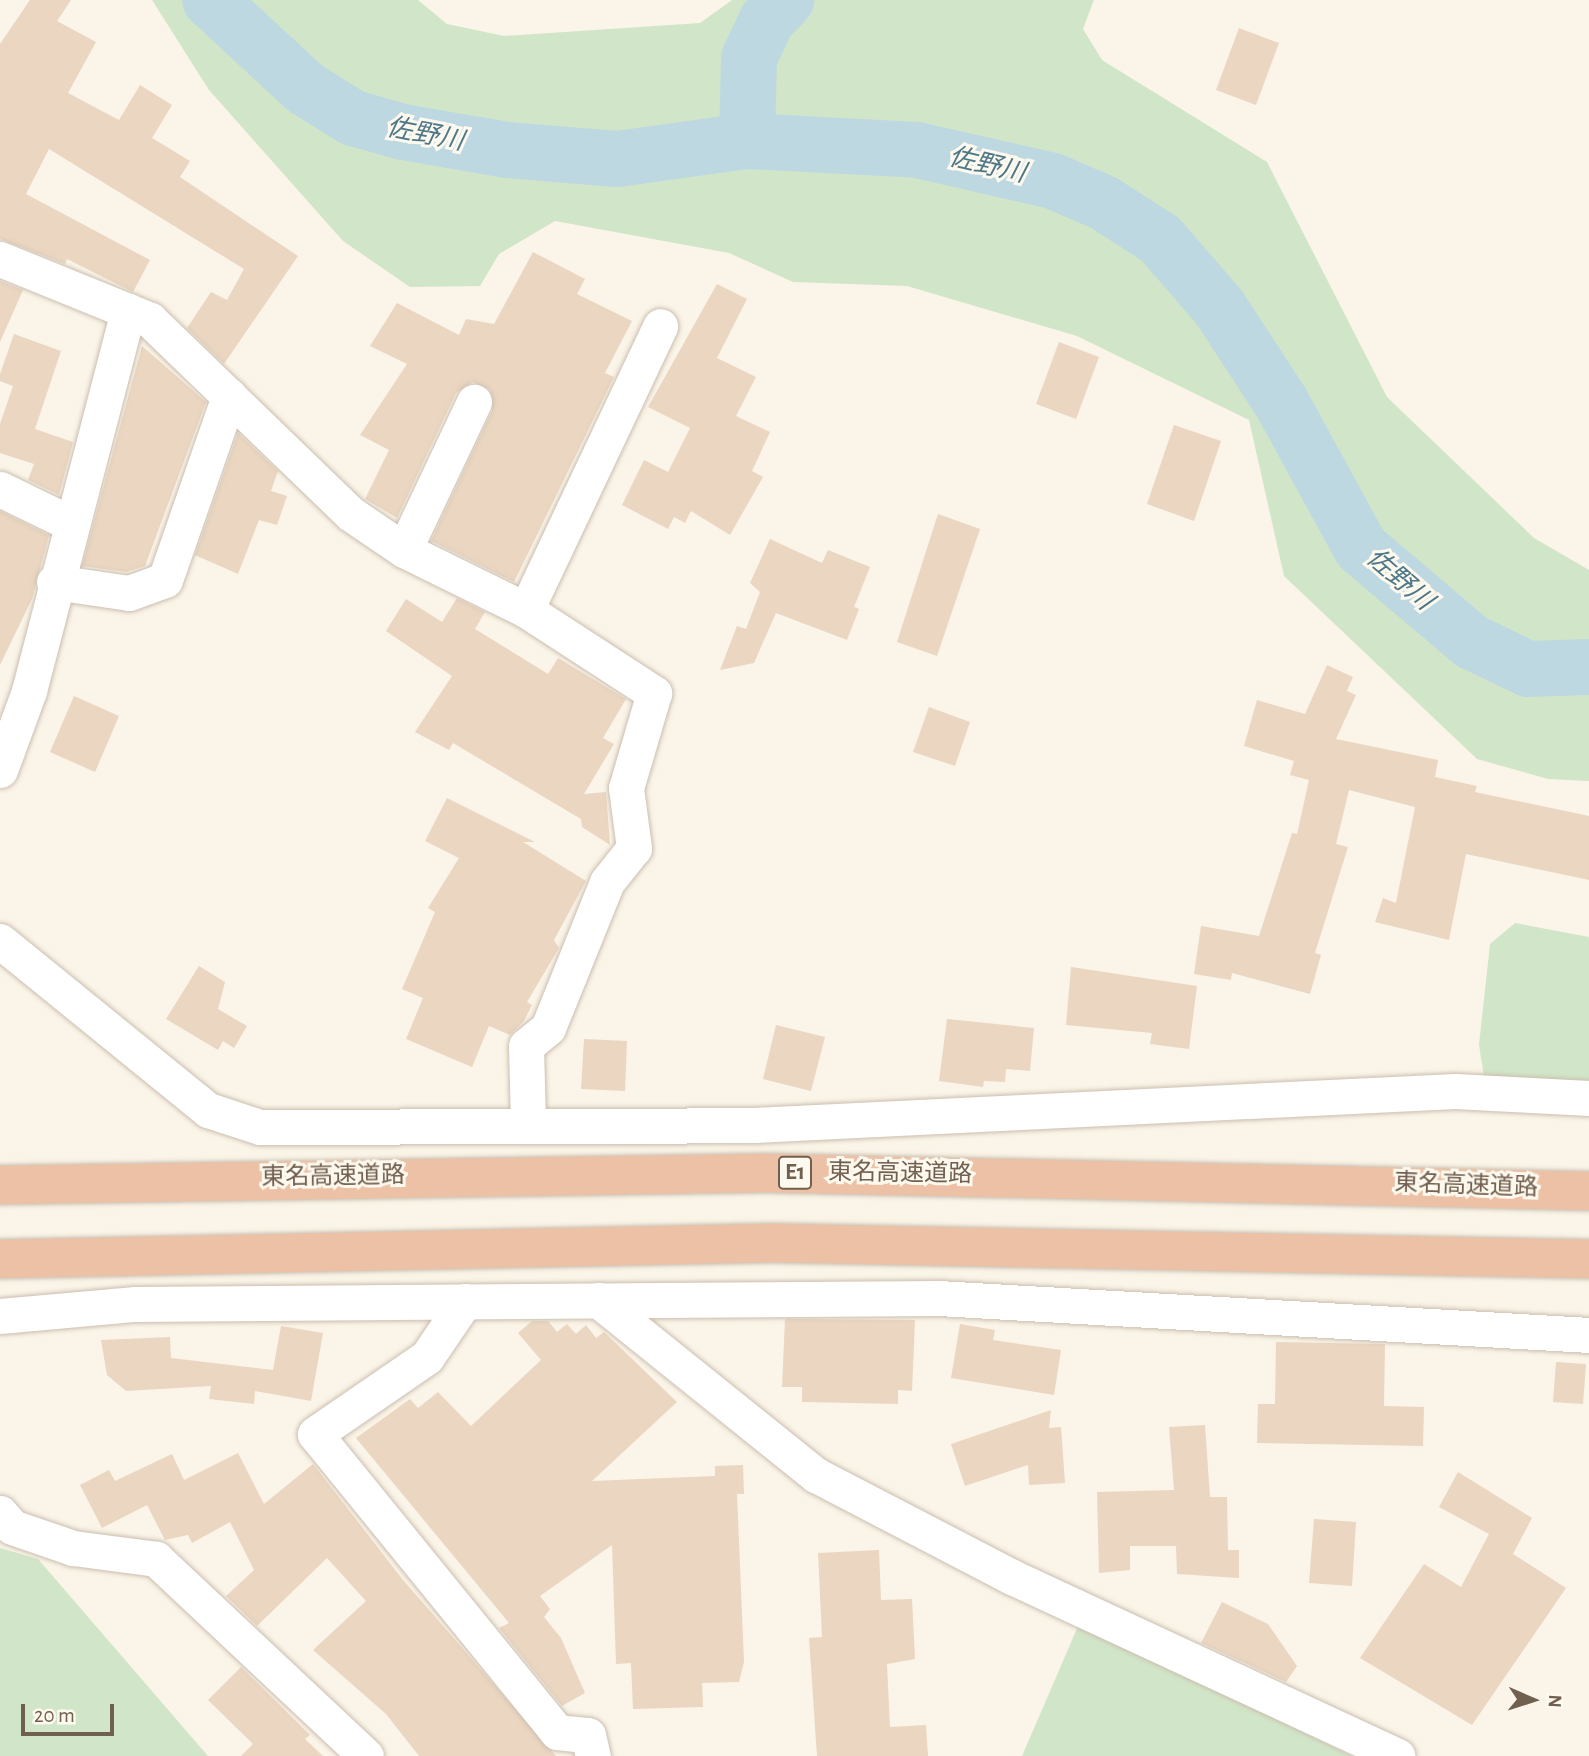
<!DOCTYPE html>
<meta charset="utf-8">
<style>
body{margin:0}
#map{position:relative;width:1589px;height:1756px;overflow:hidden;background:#faf5e8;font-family:"Alegreya Sans","Noto Sans JP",sans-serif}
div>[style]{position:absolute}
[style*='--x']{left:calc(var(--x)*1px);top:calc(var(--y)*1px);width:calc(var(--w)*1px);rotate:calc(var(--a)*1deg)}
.green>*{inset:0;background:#d1e6c8}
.river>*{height:56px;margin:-28px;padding:0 28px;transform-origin:28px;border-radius:28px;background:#bed8e1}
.building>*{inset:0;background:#ead6c1}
.roads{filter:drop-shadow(0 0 2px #cbbeaf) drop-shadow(0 0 2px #cbbeaf)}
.street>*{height:35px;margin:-17.5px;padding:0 17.5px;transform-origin:17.5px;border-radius:17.5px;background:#fff}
.highway>*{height:38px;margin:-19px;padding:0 19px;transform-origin:19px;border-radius:19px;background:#edc1a6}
span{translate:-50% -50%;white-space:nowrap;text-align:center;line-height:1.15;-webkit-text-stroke:6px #fdf9ee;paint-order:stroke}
.shield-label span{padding:2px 5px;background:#fdf9ee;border:2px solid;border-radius:5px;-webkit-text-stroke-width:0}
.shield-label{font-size:23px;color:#715f4f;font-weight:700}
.street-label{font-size:24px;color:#715f4f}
.water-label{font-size:26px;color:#4e7888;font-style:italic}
.north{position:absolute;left:1498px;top:1665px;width:70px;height:70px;-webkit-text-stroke:5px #fdf9ee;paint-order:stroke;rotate:93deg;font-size:19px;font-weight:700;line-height:28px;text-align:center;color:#715f4f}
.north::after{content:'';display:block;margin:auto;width:24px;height:32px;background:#715f4f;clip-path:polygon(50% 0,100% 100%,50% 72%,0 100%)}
.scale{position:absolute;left:21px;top:1704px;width:93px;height:32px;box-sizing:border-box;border:4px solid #715f4f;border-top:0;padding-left:9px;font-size:21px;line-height:24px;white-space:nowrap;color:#715f4f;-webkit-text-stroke:5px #fdf9ee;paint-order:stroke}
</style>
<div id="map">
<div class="green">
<div style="clip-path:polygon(152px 0,418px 0,447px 24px,504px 36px,700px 23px,732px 0,1094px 0,1083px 29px,1102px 60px,1267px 162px,1387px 397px,1534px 538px,1589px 570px,1589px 781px,1548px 779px,1477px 759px,1284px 576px,1249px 420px,1077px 336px,907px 286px,793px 282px,729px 253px,555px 221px,499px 254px,480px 286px,410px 287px,343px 241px,209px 90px)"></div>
<div style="clip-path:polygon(1515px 923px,1589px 937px,1589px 1092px,1485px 1083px,1479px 1045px,1490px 944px)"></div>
<div style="clip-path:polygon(0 1548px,38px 1559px,208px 1756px,0 1756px)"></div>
<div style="clip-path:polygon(1079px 1624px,1352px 1756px,1022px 1756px)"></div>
</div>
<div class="river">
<div style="--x:210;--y:0;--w:129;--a:42.8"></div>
<div style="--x:305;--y:88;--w:57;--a:32"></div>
<div style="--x:353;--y:118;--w:52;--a:15.6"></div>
<div style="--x:403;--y:132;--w:106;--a:9.8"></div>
<div style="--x:507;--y:150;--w:110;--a:4.7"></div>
<div style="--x:617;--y:159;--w:131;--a:-7.9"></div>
<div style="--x:747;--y:141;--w:170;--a:3"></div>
<div style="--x:917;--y:150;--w:139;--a:12.8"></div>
<div style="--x:1053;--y:181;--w:56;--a:23.3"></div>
<div style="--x:1104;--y:203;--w:67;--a:32.7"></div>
<div style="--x:1160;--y:239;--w:90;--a:49.1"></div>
<div style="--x:1219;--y:307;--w:113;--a:56.9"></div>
<div style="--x:1281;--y:402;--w:166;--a:61.3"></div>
<div style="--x:1361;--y:548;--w:145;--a:40.3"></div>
<div style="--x:1472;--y:642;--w:62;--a:25.7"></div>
<div style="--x:1528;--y:669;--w:61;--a:-1.9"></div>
<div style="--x:747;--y:141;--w:83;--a:-88.6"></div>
<div style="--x:749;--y:58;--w:42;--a:-64.7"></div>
<div style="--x:767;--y:20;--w:28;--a:-46"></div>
</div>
<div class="building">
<div style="clip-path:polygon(30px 0,71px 0,57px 21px,96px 42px,68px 93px,119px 120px,140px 85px,172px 105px,152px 138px,190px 161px,180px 177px,298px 256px,224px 364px,187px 328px,211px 292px,227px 300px,244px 269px,49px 149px,26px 194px,150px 260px,133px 292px,67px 259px,65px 264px,0 239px,0 44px)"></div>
<div style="clip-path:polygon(1239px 28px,1279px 43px,1256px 105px,1216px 90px)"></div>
<div style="clip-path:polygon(533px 252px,585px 279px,577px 294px,632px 321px,605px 373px,614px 377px,514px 582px,431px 541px,492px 411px,490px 390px,473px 382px,456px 393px,397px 518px,365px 499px,389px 450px,360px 435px,407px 364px,370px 346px,397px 303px,459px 335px,466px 319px,494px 324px)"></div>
<div style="clip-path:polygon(0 281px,23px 290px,0 342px)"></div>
<div style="clip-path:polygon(717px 284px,747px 299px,717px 358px,756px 377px,736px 416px,770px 432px,752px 471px,763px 477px,730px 535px,691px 511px,685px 523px,674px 517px,668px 529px,622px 505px,644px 460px,668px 472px,690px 428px,648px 407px)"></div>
<div style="clip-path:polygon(14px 334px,61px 351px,35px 429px,73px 442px,59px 495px,28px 480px,34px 464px,0 453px,0 424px,13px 386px,0 381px,0 374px)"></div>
<div style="clip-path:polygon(1059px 342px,1099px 357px,1076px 419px,1036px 404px)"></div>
<div style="clip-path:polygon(142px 346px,206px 402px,145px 566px,126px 572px,82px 566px)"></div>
<div style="clip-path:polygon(1174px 425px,1221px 441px,1194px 521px,1147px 504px)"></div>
<div style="clip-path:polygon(238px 433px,278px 471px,271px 491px,287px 496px,277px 525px,259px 520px,238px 574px,195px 555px)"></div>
<div style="clip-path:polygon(0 511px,49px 535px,32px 599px,0 665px)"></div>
<div style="clip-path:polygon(938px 514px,980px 529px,937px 656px,897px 642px)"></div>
<div style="clip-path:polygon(770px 539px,822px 563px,828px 550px,870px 567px,854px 607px,859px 609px,847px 640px,776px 613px,754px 663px,720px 670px,737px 626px,746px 629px,760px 592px,750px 583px)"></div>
<div style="clip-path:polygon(457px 598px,485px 612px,475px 629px,548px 674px,558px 658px,626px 699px,603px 738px,614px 744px,584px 794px,606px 792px,610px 845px,582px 827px,581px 819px,453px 743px,449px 750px,415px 732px,452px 676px,386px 631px,406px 599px,442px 622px)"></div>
<div style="clip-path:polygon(1327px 665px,1353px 677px,1347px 691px,1356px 695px,1336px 739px,1438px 760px,1435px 777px,1477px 786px,1475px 792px,1589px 816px,1589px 880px,1466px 854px,1449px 940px,1375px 922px,1383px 898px,1396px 903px,1415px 807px,1349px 790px,1336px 844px,1348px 847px,1315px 953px,1321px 955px,1310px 994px,1232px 973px,1231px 980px,1194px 974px,1201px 926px,1259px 936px,1292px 833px,1297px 834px,1309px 780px,1290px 775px,1294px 761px,1244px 746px,1257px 700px,1305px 714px)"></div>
<div style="clip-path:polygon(74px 696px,119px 716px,95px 772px,50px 752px)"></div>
<div style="clip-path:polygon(929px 707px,970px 722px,955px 766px,913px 752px)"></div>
<div style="clip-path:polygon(447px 798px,535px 842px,523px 842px,586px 881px,554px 940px,559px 948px,527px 1002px,532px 1005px,524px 1021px,510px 1035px,489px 1026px,472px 1067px,406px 1039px,423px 998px,402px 989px,435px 912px,428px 908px,459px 858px,425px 841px)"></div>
<div style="clip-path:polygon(199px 966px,225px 982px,218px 1009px,247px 1026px,234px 1048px,223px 1041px,218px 1050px,166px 1019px)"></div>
<div style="clip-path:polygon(1071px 967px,1197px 986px,1189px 1049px,1150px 1044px,1152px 1033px,1066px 1025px)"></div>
<div style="clip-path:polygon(947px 1019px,1034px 1028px,1030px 1071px,1006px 1069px,1005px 1082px,984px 1081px,983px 1087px,939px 1081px)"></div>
<div style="clip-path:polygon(776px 1025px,825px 1037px,811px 1091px,763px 1079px)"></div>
<div style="clip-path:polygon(584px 1039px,627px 1041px,625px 1091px,581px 1089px)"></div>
<div style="clip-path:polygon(785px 1319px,915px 1320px,912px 1391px,898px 1390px,898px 1404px,802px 1402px,802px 1387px,782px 1387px)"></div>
<div style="clip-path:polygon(532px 1321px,548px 1321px,557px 1332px,567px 1324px,576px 1334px,586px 1325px,596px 1338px,604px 1332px,677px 1402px,592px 1481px,715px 1476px,715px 1466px,743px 1465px,744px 1494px,737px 1494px,744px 1662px,739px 1682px,702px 1683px,703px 1707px,633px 1709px,631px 1663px,616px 1664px,612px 1545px,540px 1596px,550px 1609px,544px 1617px,561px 1638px,585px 1693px,562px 1706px,499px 1628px,509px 1623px,356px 1438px,410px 1399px,418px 1408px,438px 1392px,471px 1426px,541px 1360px,518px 1333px)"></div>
<div style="clip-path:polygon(960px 1324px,995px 1330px,993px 1340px,1061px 1350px,1054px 1395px,951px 1378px)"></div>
<div style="clip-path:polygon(281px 1326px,323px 1333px,311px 1401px,255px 1391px,254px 1404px,209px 1399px,211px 1386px,126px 1391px,107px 1375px,101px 1340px,170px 1337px,171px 1358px,273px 1370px)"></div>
<div style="clip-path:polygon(1276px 1342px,1385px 1344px,1384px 1406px,1424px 1407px,1423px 1446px,1257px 1443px,1258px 1404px,1275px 1404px)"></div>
<div style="clip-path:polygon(1556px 1362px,1586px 1364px,1583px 1404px,1553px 1402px)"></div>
<div style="clip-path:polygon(1051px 1410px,1049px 1428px,1061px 1427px,1065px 1483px,1029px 1485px,1028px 1465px,965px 1486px,951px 1444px)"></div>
<div style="clip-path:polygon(1205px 1425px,1210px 1497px,1227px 1497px,1228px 1550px,1239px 1550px,1239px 1578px,1177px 1574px,1176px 1546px,1130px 1546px,1130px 1570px,1099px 1573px,1097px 1492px,1174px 1490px,1169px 1427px)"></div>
<div style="clip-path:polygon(238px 1453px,264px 1504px,313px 1464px,403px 1580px,556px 1756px,419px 1756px,386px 1714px,313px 1650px,366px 1601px,327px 1558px,257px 1626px,226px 1596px,254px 1570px,230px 1522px,192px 1543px,188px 1535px,165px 1540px,147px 1505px,102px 1528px,80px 1485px,109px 1470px,115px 1481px,172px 1454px,184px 1480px)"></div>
<div style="clip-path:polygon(1458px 1472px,1532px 1518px,1513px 1554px,1566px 1588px,1472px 1725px,1360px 1658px,1424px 1564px,1461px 1587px,1489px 1534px,1439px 1507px)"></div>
<div style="clip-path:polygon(1314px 1519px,1356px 1522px,1352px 1586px,1309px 1583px)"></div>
<div style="clip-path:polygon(879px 1550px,881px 1600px,912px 1599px,915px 1659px,887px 1664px,890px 1727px,926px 1725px,928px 1756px,817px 1756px,809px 1638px,822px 1637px,818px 1553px)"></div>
<div style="clip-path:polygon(1222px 1602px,1268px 1624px,1297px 1666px,1286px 1682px,1201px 1643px)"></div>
<div style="clip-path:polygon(241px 1667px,310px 1735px,305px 1739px,323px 1756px,241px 1756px,253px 1744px,208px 1700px)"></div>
</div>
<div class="roads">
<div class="street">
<div style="--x:0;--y:259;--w:162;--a:22.1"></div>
<div style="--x:150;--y:320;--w:279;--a:44"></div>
<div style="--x:351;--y:514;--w:64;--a:34.2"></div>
<div style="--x:404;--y:550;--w:136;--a:26.2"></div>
<div style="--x:526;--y:610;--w:153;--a:33"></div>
<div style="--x:654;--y:693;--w:99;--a:106.4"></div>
<div style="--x:626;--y:788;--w:61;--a:82.4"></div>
<div style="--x:634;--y:848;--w:43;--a:128.5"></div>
<div style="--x:607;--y:882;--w:157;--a:112"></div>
<div style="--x:548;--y:1028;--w:28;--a:141"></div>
<div style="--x:526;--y:1046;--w:76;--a:88.5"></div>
<div style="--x:0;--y:489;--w:78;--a:25.9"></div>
<div style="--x:404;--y:550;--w:164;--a:-64.7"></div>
<div style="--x:54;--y:582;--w:76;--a:8.3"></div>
<div style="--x:129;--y:593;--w:38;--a:-20"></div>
<div style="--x:165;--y:580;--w:195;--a:-70.8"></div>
<div style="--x:526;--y:610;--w:314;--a:-64.7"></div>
<div style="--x:0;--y:770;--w:84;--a:-69.8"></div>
<div style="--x:29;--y:691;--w:393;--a:-75.4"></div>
<div style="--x:0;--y:941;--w:268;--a:39.1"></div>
<div style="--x:208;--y:1110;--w:55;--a:18.1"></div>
<div style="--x:260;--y:1127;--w:494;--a:-0.2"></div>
<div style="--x:754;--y:1125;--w:702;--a:-2.78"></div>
<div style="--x:1455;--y:1091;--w:134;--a:3"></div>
<div style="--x:598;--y:1300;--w:280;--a:38.8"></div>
<div style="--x:816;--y:1475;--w:221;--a:27.5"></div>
<div style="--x:1012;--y:1577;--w:425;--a:24.9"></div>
<div style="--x:465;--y:1301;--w:68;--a:124.2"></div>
<div style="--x:427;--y:1357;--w:136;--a:145.5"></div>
<div style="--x:315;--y:1434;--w:384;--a:50.9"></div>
<div style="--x:557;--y:1732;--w:31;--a:6"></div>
<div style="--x:588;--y:1735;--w:22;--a:77"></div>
<div style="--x:0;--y:1316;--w:136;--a:-5.1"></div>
<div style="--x:135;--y:1304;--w:803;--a:-0.43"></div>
<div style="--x:938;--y:1298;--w:652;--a:3.25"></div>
<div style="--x:0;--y:1513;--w:18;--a:49"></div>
<div style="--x:12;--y:1527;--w:65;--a:19"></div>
<div style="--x:73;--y:1548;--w:84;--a:7.5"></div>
<div style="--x:156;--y:1559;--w:288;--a:43.2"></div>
</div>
<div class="highway">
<div style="--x:0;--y:1185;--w:766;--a:-0.9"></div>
<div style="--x:766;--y:1173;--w:823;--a:1.25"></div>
<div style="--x:0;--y:1259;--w:772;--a:-1.19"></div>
<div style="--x:772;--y:1243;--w:817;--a:1.12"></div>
</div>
</div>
<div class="shield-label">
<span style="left:795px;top:1173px">E1</span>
</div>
<div class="street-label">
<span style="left:900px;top:1174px;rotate:1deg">東名高速道路</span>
<span style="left:333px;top:1177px;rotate:-1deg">東名高速道路</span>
<span style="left:1466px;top:1186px;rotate:2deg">東名高速道路</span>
</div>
<div class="water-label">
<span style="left:425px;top:135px;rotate:11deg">佐野川</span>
<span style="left:987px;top:166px;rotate:13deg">佐野川</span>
<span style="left:1399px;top:580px;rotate:41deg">佐野川</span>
</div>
<div class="north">N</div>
<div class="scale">20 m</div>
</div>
